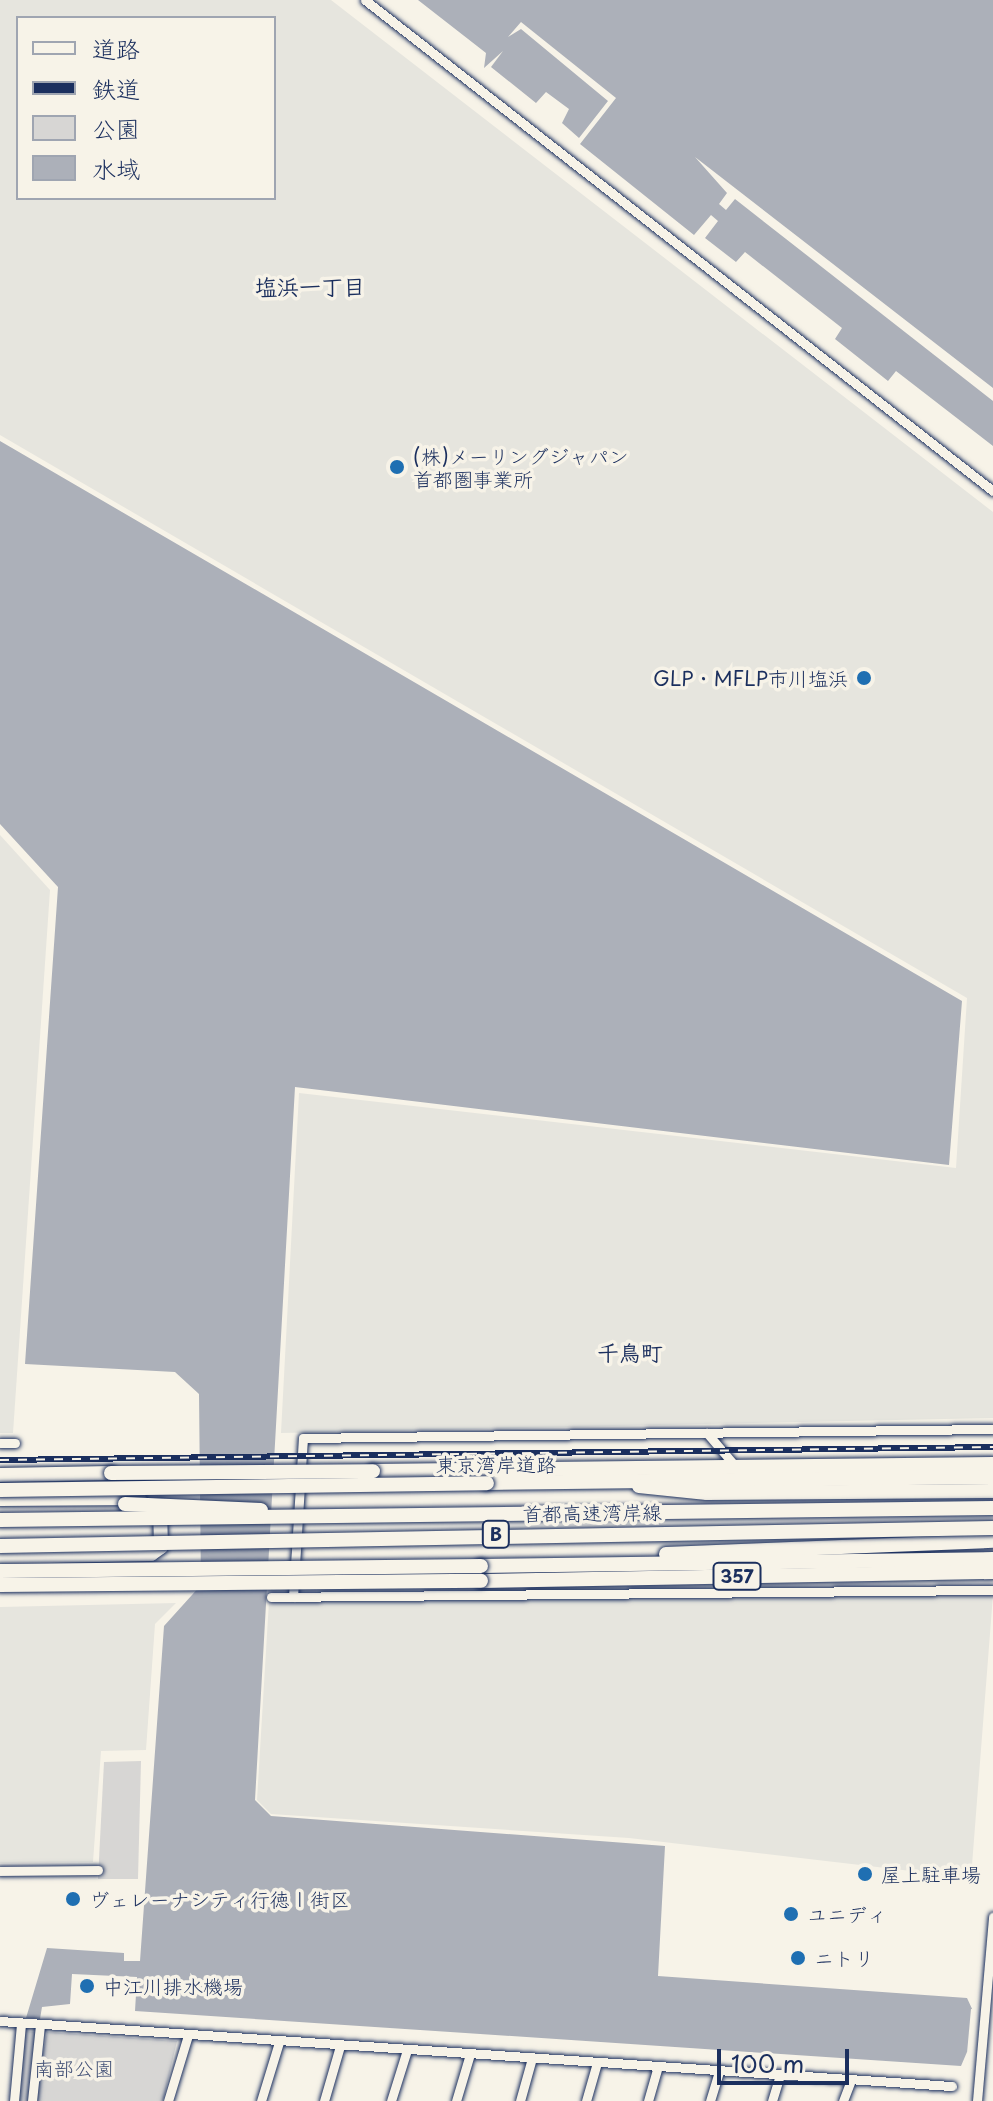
<!DOCTYPE html>
<meta charset="utf-8">
<style>
body{margin:0}
#map{position:relative;width:993px;height:2101px;overflow:hidden;background:#f7f3e8;font-family:"Playpen Sans","Klee One",sans-serif}
div>[style]{position:absolute}
[style*='--x']{left:calc(var(--x)*1px);top:calc(var(--y)*1px);width:calc(var(--w)*1px);rotate:calc(var(--a)*1deg)}
.built>*{inset:0;background:#e6e5de}
.green>*{inset:0;background:#d7d6d4}
.water>*{inset:0;background:#acb0b9}
.pier>*{inset:0;background:#f7f3e8}
.roads{filter:drop-shadow(0 0 2px #1b2f5e) drop-shadow(0 0 2px #1b2f5e)}
.minor>*{height:9px;margin:-4.5px;padding:0 4.5px;transform-origin:4.5px;border-radius:4.5px;background:#f7f3e8}
.highway>*{height:14px;margin:-7px;padding:0 7px;transform-origin:7px;border-radius:7px;background:#f7f3e8}
.rail>*{height:6px;margin-top:-3px;transform-origin:0;background:repeating-linear-gradient(90deg,#f7f3e8 0 9px,#1b2f5e 0 18px);box-sizing:border-box;border-block:2px solid #1b2f5e}
.bridges{filter:drop-shadow(0 0 2px #1b2f5e) drop-shadow(0 0 2px #1b2f5e)}
.highway-bridge>*{height:14px;margin:-7px;padding:0 7px;transform-origin:7px;border-radius:7px;background:#f7f3e8}
.dots>*{width:22px;height:22px;translate:-50% -50%;box-sizing:border-box;border:4px solid #f7f3e8;border-radius:50%}
span{translate:-50% -50%;white-space:nowrap;text-align:center;line-height:1.15;-webkit-text-stroke:7px #f7f3e8;paint-order:stroke}
.shield-label span{padding:2px 6px;background:#f7f3e8;border:2px solid;border-radius:6px;-webkit-text-stroke-width:0}
.shield-label{font-size:18px;color:#1b2f5e;font-weight:700}
.poi-label{font-size:20px;color:#1b2f5e}
.left{translate:0 -50%;text-align:left}
.right{translate:-100% -50%;text-align:right}
.street-label{font-size:20px;color:#1b2f5e}
.park-label{font-size:20px;color:#415076}
.neighbourhood-label{font-size:22px;color:#1b2f5e;font-weight:700}
.legend{position:absolute;left:16px;top:16px;width:260px;height:184px;box-sizing:border-box;background:#f7f3e8;border:2px solid #9fa5b1;margin:0;padding:10px 14px;list-style:none;font-size:24px;color:#1b2f5e}
.legend li{display:flex;align-items:center;gap:16px;height:40px}
.legend b{width:40px;border:2px solid #9fa5b1}
.scale{position:absolute;left:717px;top:2049px;width:132px;height:36px;box-sizing:border-box;border:4px solid #1b2f5e;border-top:0;padding-left:10px;font-size:24px;line-height:28px;white-space:nowrap;color:#1b2f5e;-webkit-text-stroke:6px #f7f3e8;paint-order:stroke}
</style>
<div id="map">
<div class="built">
<div style="clip-path:polygon(evenodd,0 0,331px 0,993px 512px,993px 1418px,281px 1433px,299px 1093px,956px 1168px,967px 998px,0 435px,0 0,18px 18px,274px 18px,274px 198px,18px 198px,18px 18px)"></div>
<div style="clip-path:polygon(0 835px,50px 890px,13px 1433px,0 1433px)"></div>
<div style="clip-path:polygon(993px 1595px,971px 1878px,629px 1838px,271px 1814px,257px 1800px,269px 1601px)"></div>
<div style="clip-path:polygon(176px 1603px,155px 1624px,146px 1750px,101px 1751px,93px 1862px,0 1863px,0 1607px)"></div>
</div>
<div class="green">
<div style="clip-path:polygon(141px 1761px,138px 1879px,98px 1879px,104px 1762px)"></div>
<div style="clip-path:polygon(23px 2031px,37px 2032px,29px 2101px,16px 2101px)"></div>
<div style="clip-path:polygon(47px 2032px,177px 2041px,163px 2101px,34px 2101px)"></div>
</div>
<div class="water">
<div style="clip-path:polygon(418px 0,993px 0,993px 446px,896px 371px,888px 381px,835px 339px,842px 328px,745px 252px,736px 262px,705px 238px,718px 221px,711px 215px,694px 235px,580px 144px,616px 98px,521px 22px,508px 37px,521px 29px,608px 101px,579px 138px,562px 123px,569px 109px,546px 92px,536px 103px,491px 67px,503px 51px,484px 68px,486px 53px)"></div>
<div style="clip-path:polygon(0 441px,962px 1001px,949px 1165px,295px 1087px,255px 1800px,271px 1816px,665px 1846px,658px 1976px,967px 1998px,993px 2054px,967px 2052px,961px 2066px,135px 2011px,137px 1977px,72px 1974px,70px 2004px,42px 2007px,40px 2019px,26px 2018px,47px 1948px,124px 1953px,124px 1961px,140px 1961px,164px 1626px,201px 1585px,199px 1394px,175px 1372px,25px 1364px,58px 887px,0 824px)"></div>
</div>
<div class="pier">
<div style="clip-path:polygon(695px 157px,993px 388px,993px 401px,735px 199px,726px 210px,719px 204px,727px 193px)"></div>
<div style="clip-path:polygon(971px 2009px,993px 2011px,993px 2055px,967px 2053px)"></div>
</div>
<div class="roads">
<div class="minor">
<div style="--x:365;--y:0;--w:797;--a:38.02"></div>
<div style="--x:707;--y:1433;--w:45;--a:49.5"></div>
<div style="--x:0;--y:1443;--w:15;--a:0"></div>
<div style="--x:271;--y:1597;--w:722;--a:-0.56"></div>
<div style="--x:293;--y:1597;--w:159;--a:-86.4"></div>
<div style="--x:303;--y:1438;--w:690;--a:-0.75"></div>
<div style="--x:0;--y:1871;--w:98;--a:-0.6"></div>
<div style="--x:0;--y:2021;--w:954;--a:3.91"></div>
<div style="--x:14;--y:2101;--w:77;--a:-84.8"></div>
<div style="--x:32;--y:2101;--w:76;--a:-84"></div>
<div style="--x:168;--y:2101;--w:69;--a:-73.1"></div>
<div style="--x:261;--y:2101;--w:62;--a:-73"></div>
<div style="--x:324;--y:2101;--w:57;--a:-73.8"></div>
<div style="--x:391;--y:2101;--w:53;--a:-72.6"></div>
<div style="--x:456;--y:2101;--w:49;--a:-73.4"></div>
<div style="--x:520;--y:2101;--w:45;--a:-74.4"></div>
<div style="--x:586;--y:2101;--w:40;--a:-74"></div>
<div style="--x:648;--y:2101;--w:35;--a:-74"></div>
<div style="--x:710;--y:2101;--w:31;--a:-73"></div>
<div style="--x:772;--y:2101;--w:27;--a:-73"></div>
<div style="--x:843;--y:2101;--w:22;--a:-69"></div>
<div style="--x:977;--y:2101;--w:185;--a:-85"></div>
</div>
<div class="highway">
<div style="--x:373;--y:1471;--w:620;--a:-0.65"></div>
<div style="--x:0;--y:1475;--w:111;--a:-1"></div>
<div style="--x:487;--y:1483;--w:506;--a:-0.68"></div>
<div style="--x:639;--y:1486;--w:68;--a:5.9"></div>
<div style="--x:707;--y:1493;--w:286;--a:-0.4"></div>
<div style="--x:0;--y:1499;--w:139;--a:-0.4"></div>
<div style="--x:666;--y:1554;--w:327;--a:-2.3"></div>
<div style="--x:0;--y:1557;--w:151;--a:-1.1"></div>
<div style="--x:151;--y:1554;--w:12;--a:-35"></div>
<div style="--x:161;--y:1547;--w:40;--a:-91.4"></div>
<div style="--x:481;--y:1566;--w:512;--a:-0.78"></div>
<div style="--x:481;--y:1581;--w:512;--a:-1.01"></div>
</div>
</div>
<div class="rail">
<div style="--x:0;--y:1460;--w:993;--a:-0.75"></div>
</div>
<div class="bridges">
<div class="highway-bridge">
<div style="--x:111;--y:1473;--w:262;--a:-0.4"></div>
<div style="--x:0;--y:1490;--w:487;--a:-0.8"></div>
<div style="--x:125;--y:1504;--w:136;--a:2.5"></div>
<div style="--x:0;--y:1520;--w:993;--a:-0.69"></div>
<div style="--x:0;--y:1546;--w:993;--a:-1.04"></div>
<div style="--x:0;--y:1571;--w:481;--a:-0.6"></div>
<div style="--x:0;--y:1585;--w:481;--a:-0.5"></div>
</div>
</div>
<div class="dots">
<div style="left:397px;top:467px;background:#1f6fb2"></div>
<div style="left:864px;top:678px;background:#1f6fb2"></div>
<div style="left:865px;top:1874px;background:#1f6fb2"></div>
<div style="left:73px;top:1899px;background:#1f6fb2"></div>
<div style="left:791px;top:1914px;background:#1f6fb2"></div>
<div style="left:798px;top:1958px;background:#1f6fb2"></div>
<div style="left:87px;top:1986px;background:#1f6fb2"></div>
</div>
<div class="shield-label">
<span style="left:496px;top:1534px">B</span>
<span style="left:737px;top:1576px">357</span>
</div>
<div class="poi-label">
<span class="left" style="left:413px;top:468px">(株)メーリングジャパン<br>首都圏事業所</span>
<span class="right" style="left:848px;top:678px">GLP・MFLP市川塩浜</span>
<span class="left" style="left:881px;top:1874px">屋上駐車場</span>
<span class="left" style="left:89px;top:1899px">ヴェレーナシティ行徳Ⅰ街区</span>
<span class="left" style="left:807px;top:1914px">ユニディ</span>
<span class="left" style="left:814px;top:1958px">ニトリ</span>
<span class="left" style="left:103px;top:1986px">中江川排水機場</span>
</div>
<div class="street-label">
<span style="left:496px;top:1464px">東京湾岸道路</span>
<span style="left:592px;top:1513px;rotate:-1deg">首都高速湾岸線</span>
</div>
<div class="park-label">
<span style="left:74px;top:2068px">南部公園</span>
</div>
<div class="neighbourhood-label">
<span style="left:310px;top:286px">塩浜一丁目</span>
<span style="left:630px;top:1352px">千鳥町</span>
</div>
<ul class="legend">
<li><b style="height:10px;background:#f7f3e8"></b>道路</li>
<li><b style="height:10px;background:#1b2f5e"></b>鉄道</li>
<li><b style="height:22px;background:#d7d6d4"></b>公園</li>
<li><b style="height:22px;background:#acb0b9"></b>水域</li>
</ul>
<div class="scale">100 m</div>
</div>
